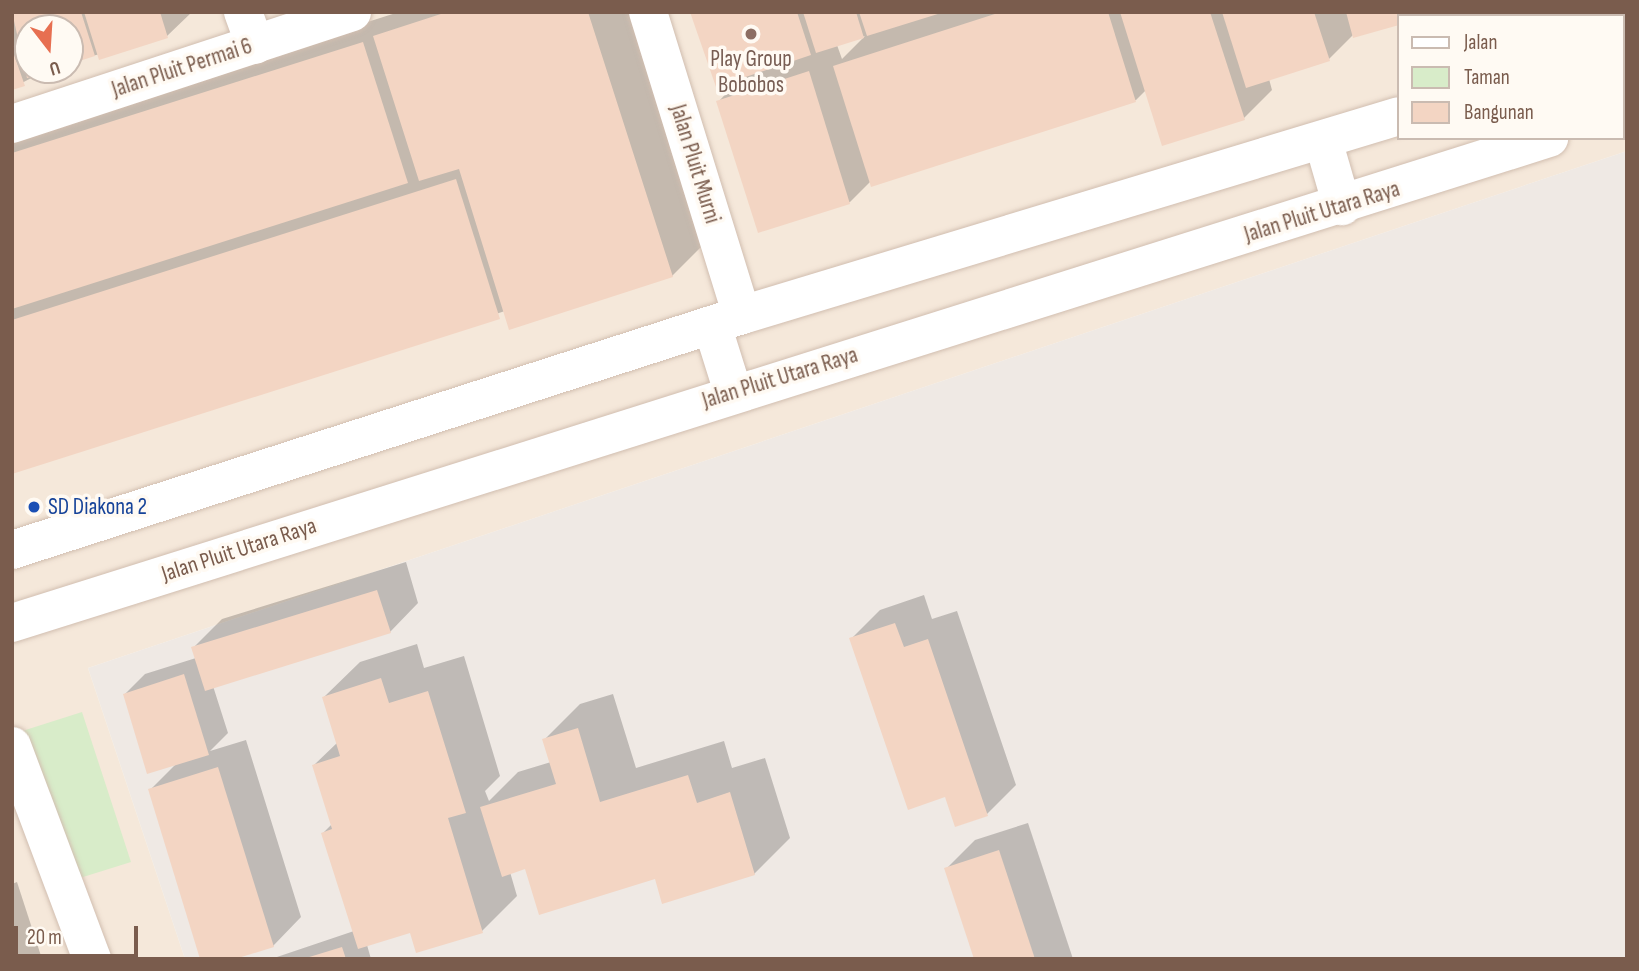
<!DOCTYPE html>
<style>
body{margin:0}
#map{position:relative;width:1639px;height:971px;overflow:hidden;background:#fdf6ec;font-family:"Sofia Sans Condensed",sans-serif}
div>[style]{position:absolute}
[style*='--x']{left:calc(var(--x)*1px);top:calc(var(--y)*1px);width:calc(var(--w)*1px);rotate:calc(var(--a)*1deg)}
.residential>*{inset:0;background:#f5e8da}
.industrial>*{inset:0;background:#efe9e4}
.green>*{inset:0;background:#d8ecc9}
.shadow>*{inset:0;background:#0003}
.building>*{inset:0;background:#f3d5c3}
.roads{filter:drop-shadow(0 0 2px #d1beb0) drop-shadow(0 0 2px #d1beb0)}
.street>*{height:38px;margin:-19px;padding:0 19px;transform-origin:19px;border-radius:19px;background:#fff}
.secondary>*{height:38px;margin:-19px;padding:0 19px;transform-origin:19px;border-radius:19px;background:#fff}
.dots>*{width:19px;height:19px;translate:-50% -50%;box-sizing:border-box;border:4px solid #fffaf3;border-radius:50%}
span{translate:-50% -50%;white-space:nowrap;text-align:center;line-height:1.15;-webkit-text-stroke:7px #fffaf3;paint-order:stroke}
.education-label{font-size:23px;color:#785e54}
.street-label{font-size:23px;color:#7a5c4d}
.transit-label{font-size:23px;color:#164399}
.left{translate:0 -50%;text-align:left}
.frame{position:absolute;inset:0;border:14px solid #7a5c4d;pointer-events:none}
.legend{position:absolute;left:1397px;top:14px;width:228px;height:126px;box-sizing:border-box;background:#fffaf3;border:2px solid #cabbb1;margin:0;padding:9px 12px;list-style:none;font-size:21px;color:#7a5c4d}
.legend li{display:flex;align-items:center;gap:14px;height:35px}
.legend b{width:35px;border:2px solid #cabbb1}
.north{position:absolute;left:14px;top:14px;width:70px;height:70px;box-sizing:border-box;background:#fffaf3;border:2px solid #cabbb1;border-radius:50%;rotate:163deg;font-size:19px;font-weight:700;line-height:28px;text-align:center;color:#7a5c4d}
.north::after{content:'';display:block;margin:auto;width:24px;height:32px;background:#e76f51;clip-path:polygon(50% 0,100% 100%,50% 72%,0 100%)}
.scale{position:absolute;left:14px;top:926px;width:124px;height:32px;box-sizing:border-box;border:4px solid #7a5c4d;border-top:0;padding-left:9px;font-size:21px;line-height:24px;white-space:nowrap;color:#7a5c4d;-webkit-text-stroke:5px #fffaf3;paint-order:stroke}
</style>
<div id="map">
<div class="residential">
<div style="clip-path:polygon(evenodd,12px 12px,1627px 12px,1627px 151px,88px 668px,185px 959px,12px 959px,12px 12px,1399px 16px,1623px 16px,1623px 138px,1399px 138px,1399px 16px,12px 12px,28px 28px,70px 28px,70px 70px,28px 70px,28px 28px)"></div>
</div>
<div class="industrial">
<div style="clip-path:polygon(1627px 151px,1627px 959px,185px 959px,88px 668px)"></div>
</div>
<div class="green">
<div style="clip-path:polygon(82px 712px,131px 862px,64px 883px,16px 733px)"></div>
</div>
<div class="shadow">
<div style="clip-path:polygon(12px 12px,192px 12px,167px 36px,70px 62px,70px 28px,28px 28px,28px 70px,47px 70px,12px 88px)"></div>
<div style="clip-path:polygon(399px 12px,635px 12px,708px 240px,672px 276px,505px 311px,12px 472px,12px 135px)"></div>
<div style="clip-path:polygon(evenodd,692px 12px,1436px 12px,1399px 16px,1399px 23px,1354px 34px,1329px 59px,1269px 79px,1272px 90px,1244px 118px,1146px 90px,1136px 100px,871px 181px,850px 202px,759px 231px,718px 102px,744px 75px,692px 12px,865px 36px,842px 59px,837px 45px,865px 36px)"></div>
<div style="clip-path:polygon(406px 562px,418px 603px,390px 632px,213px 686px,228px 733px,210px 751px,246px 740px,301px 917px,273px 946px,150px 790px,177px 763px,125px 694px,145px 674px,196px 658px,193px 648px,222px 619px)"></div>
<div style="clip-path:polygon(924px 595px,932px 619px,957px 611px,1016px 785px,987px 814px,946px 795px,851px 639px,880px 610px)"></div>
<div style="clip-path:polygon(417px 644px,424px 668px,464px 656px,500px 776px,485px 791px,489px 801px,518px 772px,551px 762px,544px 740px,580px 704px,613px 694px,636px 768px,724px 741px,732px 768px,765px 758px,790px 838px,754px 874px,656px 877px,526px 867px,510px 872px,517px 896px,482px 931px,411px 931px,367px 945px,371px 959px,271px 959px,354px 931px,323px 833px,332px 824px,314px 765px,338px 742px,324px 697px,360px 662px)"></div>
<div style="clip-path:polygon(1028px 823px,1073px 959px,976px 959px,946px 869px,975px 840px)"></div>
<div style="clip-path:polygon(17px 882px,42px 959px,12px 959px,12px 884px)"></div>
</div>
<div class="building">
<div style="clip-path:polygon(12px 12px,81px 12px,95px 56px,70px 64px,70px 28px,28px 28px,28px 70px,51px 71px,27px 78px)"></div>
<div style="clip-path:polygon(84px 12px,160px 12px,168px 38px,99px 60px)"></div>
<div style="clip-path:polygon(447px 12px,588px 12px,673px 277px,509px 330px,459px 169px,419px 181px,373px 36px)"></div>
<div style="clip-path:polygon(690px 12px,797px 12px,811px 55px,716px 87px)"></div>
<div style="clip-path:polygon(803px 12px,856px 12px,864px 38px,816px 53px)"></div>
<div style="clip-path:polygon(859px 12px,941px 12px,941px 13px,867px 36px)"></div>
<div style="clip-path:polygon(1001px 12px,1108px 12px,1136px 102px,871px 187px,833px 66px)"></div>
<div style="clip-path:polygon(1120px 12px,1210px 12px,1245px 120px,1162px 146px)"></div>
<div style="clip-path:polygon(1222px 12px,1314px 12px,1330px 61px,1246px 88px)"></div>
<div style="clip-path:polygon(1346px 12px,1440px 12px,1440px 13px,1399px 16px,1399px 25px,1353px 38px)"></div>
<div style="clip-path:polygon(363px 42px,408px 183px,12px 309px,12px 153px)"></div>
<div style="clip-path:polygon(12px 49px,25px 86px,12px 90px)"></div>
<div style="clip-path:polygon(809px 71px,850px 204px,758px 233px,716px 101px)"></div>
<div style="clip-path:polygon(456px 179px,500px 319px,12px 474px,12px 320px)"></div>
<div style="clip-path:polygon(377px 590px,391px 633px,205px 691px,191px 647px)"></div>
<div style="clip-path:polygon(895px 623px,904px 647px,928px 639px,988px 816px,955px 827px,945px 797px,908px 810px,849px 638px)"></div>
<div style="clip-path:polygon(184px 674px,209px 755px,147px 774px,123px 694px)"></div>
<div style="clip-path:polygon(381px 678px,389px 703px,428px 691px,466px 813px,448px 818px,483px 933px,416px 953px,410px 933px,358px 949px,321px 833px,332px 829px,312px 765px,340px 756px,322px 697px)"></div>
<div style="clip-path:polygon(578px 728px,600px 802px,688px 775px,697px 803px,730px 792px,755px 875px,662px 904px,655px 879px,539px 915px,525px 869px,502px 877px,480px 807px,556px 784px,542px 739px)"></div>
<div style="clip-path:polygon(218px 767px,274px 947px,235px 959px,200px 959px,148px 789px)"></div>
<div style="clip-path:polygon(999px 850px,1035px 959px,974px 959px,944px 868px)"></div>
<div style="clip-path:polygon(342px 947px,346px 959px,306px 959px,306px 958px)"></div>
</div>
<div class="roads">
<div class="street">
<div style="--x:243;--y:12;--w:35;--a:70"></div>
<div style="--x:648;--y:12;--w:317;--a:72.8"></div>
<div style="--x:12;--y:124;--w:358;--a:-18.2"></div>
<div style="--x:12;--y:746;--w:228;--a:69.4"></div>
</div>
<div class="secondary">
<div style="--x:1623;--y:45;--w:4;--a:-14"></div>
<div style="--x:1623;--y:114;--w:4;--a:-27"></div>
<div style="--x:1323;--y:140;--w:69;--a:73.9"></div>
<div style="--x:712;--y:325;--w:70;--a:72.6"></div>
<div style="--x:12;--y:550;--w:767;--a:-17.84"></div>
<div style="--x:742;--y:315;--w:686;--a:-16.85"></div>
<div style="--x:12;--y:623;--w:1612;--a:-17.51"></div>
</div>
</div>
<div class="dots">
<div style="left:751px;top:34px;background:#8d6e63"></div>
<div style="left:34px;top:507px;background:#1a4fb4"></div>
</div>
<div class="education-label">
<span style="left:751px;top:72px">Play Group<br>Bobobos</span>
</div>
<div class="street-label">
<span style="left:182px;top:68px;rotate:-18deg">Jalan Pluit Permai 6</span>
<span style="left:695px;top:164px;rotate:73deg">Jalan Pluit Murni</span>
<span style="left:1322px;top:212px;rotate:-17deg">Jalan Pluit Utara Raya</span>
<span style="left:780px;top:378px;rotate:-17deg">Jalan Pluit Utara Raya</span>
<span style="left:239px;top:550px;rotate:-18deg">Jalan Pluit Utara Raya</span>
</div>
<div class="transit-label">
<span class="left" style="left:48px;top:507px">SD Diakona 2</span>
</div>
<div class="frame"></div>
<ul class="legend">
<li><b style="height:9px;background:#fff"></b>Jalan</li>
<li><b style="height:19px;background:#d8ecc9"></b>Taman</li>
<li><b style="height:19px;background:#f3d5c3"></b>Bangunan</li>
</ul>
<div class="north">U</div>
<div class="scale">20 m</div>
</div>
